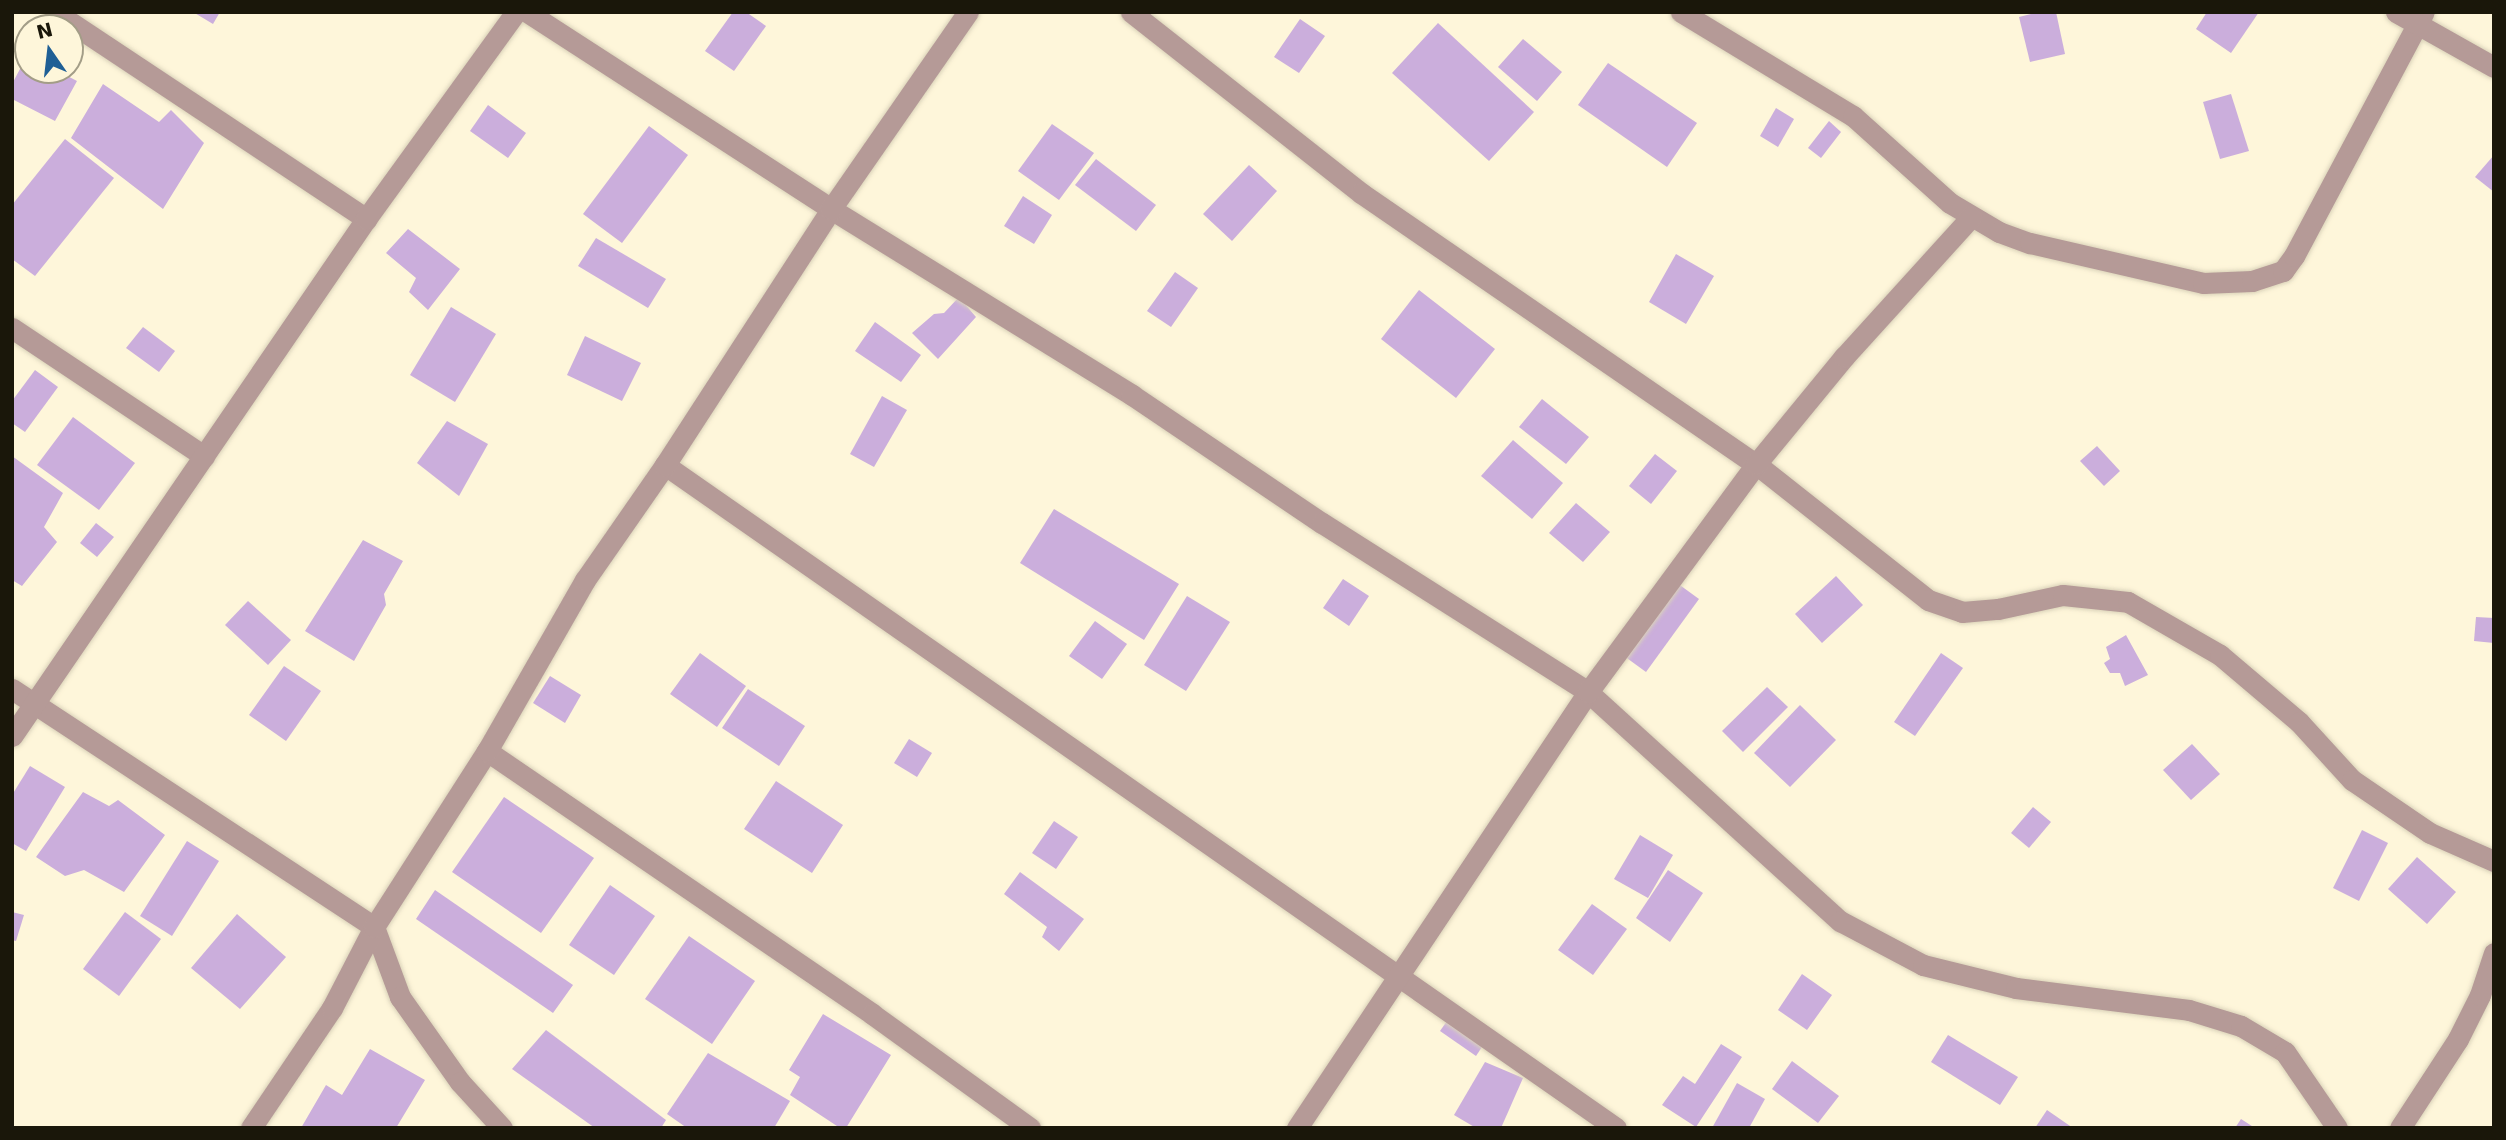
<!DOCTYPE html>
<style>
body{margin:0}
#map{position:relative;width:2506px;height:1140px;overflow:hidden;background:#fef6da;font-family:"DejaVu Sans",sans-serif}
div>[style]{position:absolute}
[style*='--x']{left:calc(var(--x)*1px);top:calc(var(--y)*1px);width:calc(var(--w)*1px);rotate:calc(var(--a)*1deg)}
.building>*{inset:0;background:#cbaedc}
.roads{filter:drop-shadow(0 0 2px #dad2b9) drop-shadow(0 0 2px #dad2b9)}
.street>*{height:21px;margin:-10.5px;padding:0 10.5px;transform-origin:10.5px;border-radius:10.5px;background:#b59a97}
span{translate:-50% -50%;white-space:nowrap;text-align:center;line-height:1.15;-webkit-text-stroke:5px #fef6da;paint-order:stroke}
.frame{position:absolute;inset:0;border:14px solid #1a170a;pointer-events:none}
.north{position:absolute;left:14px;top:14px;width:70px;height:70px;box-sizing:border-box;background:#fef6da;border:2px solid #a39d87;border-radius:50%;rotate:346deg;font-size:19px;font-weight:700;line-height:28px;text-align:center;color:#1a170a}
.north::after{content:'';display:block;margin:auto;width:24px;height:32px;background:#1f5f95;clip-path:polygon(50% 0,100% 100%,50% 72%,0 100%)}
</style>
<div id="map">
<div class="building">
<div style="clip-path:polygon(193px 12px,220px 12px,213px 24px)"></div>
<div style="clip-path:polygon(733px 12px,746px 12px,766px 26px,734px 71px,705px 51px)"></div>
<div style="clip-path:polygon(2039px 12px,2056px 12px,2065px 54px,2030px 62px,2019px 17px)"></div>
<div style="clip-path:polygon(2207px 12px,2259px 12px,2231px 53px,2196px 29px)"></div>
<div style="clip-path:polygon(1300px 19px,1325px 36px,1299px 73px,1274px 57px)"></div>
<div style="clip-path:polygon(1438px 23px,1534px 112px,1489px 161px,1392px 73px)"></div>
<div style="clip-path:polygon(1523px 39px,1562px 72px,1537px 101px,1498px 67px)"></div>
<div style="clip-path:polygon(28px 54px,28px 70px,56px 70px,77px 81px,55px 121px,12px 99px,12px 84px)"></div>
<div style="clip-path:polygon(1608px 63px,1697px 123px,1667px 167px,1578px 105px)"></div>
<div style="clip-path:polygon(103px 84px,159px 122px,171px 110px,204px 143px,163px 209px,71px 138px)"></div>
<div style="clip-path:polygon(2231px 94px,2249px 151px,2220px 159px,2203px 102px)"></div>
<div style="clip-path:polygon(488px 105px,526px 133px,508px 158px,470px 131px)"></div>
<div style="clip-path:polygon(1776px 108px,1794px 119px,1778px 147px,1760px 136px)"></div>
<div style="clip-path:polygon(1829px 121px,1841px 132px,1821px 158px,1808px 148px)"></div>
<div style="clip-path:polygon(1052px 124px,1094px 153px,1059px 200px,1018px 171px)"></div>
<div style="clip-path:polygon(649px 126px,688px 155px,622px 243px,583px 214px)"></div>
<div style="clip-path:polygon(65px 139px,114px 178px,35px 276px,12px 259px,12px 205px)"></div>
<div style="clip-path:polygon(2494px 155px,2494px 192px,2475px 177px)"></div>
<div style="clip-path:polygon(1096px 159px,1156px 205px,1136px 231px,1075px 185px)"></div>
<div style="clip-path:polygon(1249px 165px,1277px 191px,1232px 241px,1203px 214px)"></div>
<div style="clip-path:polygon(1023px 196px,1052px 215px,1034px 244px,1004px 226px)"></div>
<div style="clip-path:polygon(408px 229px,460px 269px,428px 310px,409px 292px,416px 278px,386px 253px)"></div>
<div style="clip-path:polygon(596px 238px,666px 279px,648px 308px,578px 266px)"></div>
<div style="clip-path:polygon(1676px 254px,1714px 276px,1686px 324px,1649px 302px)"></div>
<div style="clip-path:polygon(1175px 272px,1198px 288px,1171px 327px,1147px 311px)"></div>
<div style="clip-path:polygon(1419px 290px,1495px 349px,1456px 398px,1381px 339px)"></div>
<div style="clip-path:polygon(959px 297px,976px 317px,938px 359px,912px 333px,934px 314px,944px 313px)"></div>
<div style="clip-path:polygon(451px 307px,496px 334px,455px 402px,410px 375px)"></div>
<div style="clip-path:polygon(875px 322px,921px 355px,901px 382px,855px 351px)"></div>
<div style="clip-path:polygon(143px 327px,175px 351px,159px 372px,126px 348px)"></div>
<div style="clip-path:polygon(585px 336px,641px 363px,622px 401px,567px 375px)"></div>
<div style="clip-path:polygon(35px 370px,58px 387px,25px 432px,12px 423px,12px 401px)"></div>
<div style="clip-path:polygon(882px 396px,907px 410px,874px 467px,850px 454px)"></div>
<div style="clip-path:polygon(1542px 399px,1589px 437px,1566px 464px,1519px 427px)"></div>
<div style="clip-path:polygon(73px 417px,135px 463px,99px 510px,37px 465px)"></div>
<div style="clip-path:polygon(447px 421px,488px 444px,459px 496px,417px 463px)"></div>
<div style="clip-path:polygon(1513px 440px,1563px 483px,1532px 519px,1481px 476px)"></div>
<div style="clip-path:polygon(2097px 446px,2120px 471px,2104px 486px,2080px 461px)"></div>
<div style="clip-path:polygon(1655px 454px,1677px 471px,1651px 504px,1629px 486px)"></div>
<div style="clip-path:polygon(12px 456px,63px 493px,44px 527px,57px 542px,22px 586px,12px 580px)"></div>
<div style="clip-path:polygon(1576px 503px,1610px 532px,1583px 562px,1549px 533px)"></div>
<div style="clip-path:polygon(1054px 509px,1179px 584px,1144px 640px,1020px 563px)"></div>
<div style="clip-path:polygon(96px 523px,114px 537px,97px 557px,80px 543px)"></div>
<div style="clip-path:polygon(363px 540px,403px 561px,384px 594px,386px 605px,354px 661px,305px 631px)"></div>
<div style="clip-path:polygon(1836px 576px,1863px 605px,1822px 643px,1795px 614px)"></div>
<div style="clip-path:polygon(1343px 579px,1369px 596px,1349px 626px,1323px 608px)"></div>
<div style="clip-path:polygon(1677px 583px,1699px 599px,1646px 672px,1624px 656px)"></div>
<div style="clip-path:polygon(1187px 596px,1230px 622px,1186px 691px,1144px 665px)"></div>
<div style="clip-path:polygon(248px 601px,291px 640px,268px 665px,225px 625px)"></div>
<div style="clip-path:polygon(2476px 617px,2494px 618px,2494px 643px,2474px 641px)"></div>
<div style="clip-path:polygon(1095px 621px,1127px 644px,1102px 679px,1069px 656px)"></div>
<div style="clip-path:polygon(2126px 635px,2148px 675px,2125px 686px,2120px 673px,2110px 673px,2104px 663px,2110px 659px,2106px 647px)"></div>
<div style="clip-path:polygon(700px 653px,746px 686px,717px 727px,670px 694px)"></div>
<div style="clip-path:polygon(1941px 653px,1963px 668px,1915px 736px,1894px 722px)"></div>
<div style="clip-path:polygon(284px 666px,321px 691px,286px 741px,249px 715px)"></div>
<div style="clip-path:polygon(550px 676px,581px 695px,565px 723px,533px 703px)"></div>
<div style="clip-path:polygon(1767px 687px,1788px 707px,1743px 752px,1722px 731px)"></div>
<div style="clip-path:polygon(748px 689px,805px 726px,779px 766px,722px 728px)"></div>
<div style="clip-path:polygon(1800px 705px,1836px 740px,1790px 787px,1754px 753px)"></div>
<div style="clip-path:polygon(909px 739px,932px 753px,917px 777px,894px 763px)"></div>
<div style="clip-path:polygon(2192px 744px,2220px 774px,2191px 800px,2163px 770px)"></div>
<div style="clip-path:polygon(30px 766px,65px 787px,26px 851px,12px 843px,12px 795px)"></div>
<div style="clip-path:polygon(776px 781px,843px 825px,812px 873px,744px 829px)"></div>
<div style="clip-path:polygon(83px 792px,109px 806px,118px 800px,165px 835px,124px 892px,84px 870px,65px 876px,36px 857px)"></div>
<div style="clip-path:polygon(504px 797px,594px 858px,541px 933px,452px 872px)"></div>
<div style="clip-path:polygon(2033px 807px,2051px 822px,2029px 848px,2011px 833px)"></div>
<div style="clip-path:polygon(1054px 821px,1078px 837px,1056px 869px,1032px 853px)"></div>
<div style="clip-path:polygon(2362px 830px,2388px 843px,2359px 901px,2333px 888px)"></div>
<div style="clip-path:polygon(1640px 835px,1673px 855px,1648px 898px,1614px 879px)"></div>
<div style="clip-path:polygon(187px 841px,219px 861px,172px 936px,140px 916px)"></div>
<div style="clip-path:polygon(2417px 857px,2456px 892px,2427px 924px,2388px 889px)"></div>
<div style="clip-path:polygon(1668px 870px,1703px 893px,1670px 942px,1636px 918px)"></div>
<div style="clip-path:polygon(1020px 872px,1084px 919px,1059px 951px,1042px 937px,1047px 927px,1004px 894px)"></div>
<div style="clip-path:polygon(610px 885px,655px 916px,614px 975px,569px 945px)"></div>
<div style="clip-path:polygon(435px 890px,573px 985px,553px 1013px,416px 919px)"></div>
<div style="clip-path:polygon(1592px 904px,1627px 929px,1593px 975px,1558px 950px)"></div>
<div style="clip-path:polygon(12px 912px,24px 915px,16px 941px,12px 940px)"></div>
<div style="clip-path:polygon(125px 912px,161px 939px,119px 996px,83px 969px)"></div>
<div style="clip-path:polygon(237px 914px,286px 957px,240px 1009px,191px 968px)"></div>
<div style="clip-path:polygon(689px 936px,755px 981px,712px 1044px,645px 999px)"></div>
<div style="clip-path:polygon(1802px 974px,1832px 995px,1807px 1030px,1778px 1010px)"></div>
<div style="clip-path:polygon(823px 1014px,891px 1055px,846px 1128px,840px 1128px,790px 1095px,800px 1077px,789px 1070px)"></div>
<div style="clip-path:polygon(1452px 1014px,1488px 1038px,1476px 1056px,1440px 1031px)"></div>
<div style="clip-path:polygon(546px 1030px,666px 1120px,661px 1128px,595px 1128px,512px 1069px)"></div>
<div style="clip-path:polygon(1948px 1035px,2018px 1077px,2000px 1105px,1931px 1062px)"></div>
<div style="clip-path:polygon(1721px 1044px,1742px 1057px,1696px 1127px,1662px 1105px,1683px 1076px,1695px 1084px)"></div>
<div style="clip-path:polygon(370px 1049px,425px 1080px,396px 1128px,301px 1128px,326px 1085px,342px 1095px)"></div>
<div style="clip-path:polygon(708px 1053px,790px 1101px,774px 1128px,687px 1128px,667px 1114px)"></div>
<div style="clip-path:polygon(1792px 1061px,1839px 1096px,1818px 1123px,1772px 1089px)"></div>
<div style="clip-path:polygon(1485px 1062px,1523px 1078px,1501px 1128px,1476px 1128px,1454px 1115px)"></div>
<div style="clip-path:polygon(1737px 1083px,1765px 1099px,1749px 1128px,1712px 1128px)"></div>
<div style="clip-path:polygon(2047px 1110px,2073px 1128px,2035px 1128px)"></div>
<div style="clip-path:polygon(2241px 1119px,2255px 1128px,2235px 1128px)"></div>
</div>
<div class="roads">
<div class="street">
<div style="--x:55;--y:12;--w:374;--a:33.6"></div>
<div style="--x:527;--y:12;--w:362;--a:32.9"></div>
<div style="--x:831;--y:209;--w:354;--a:31.7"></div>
<div style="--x:1132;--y:395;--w:229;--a:34"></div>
<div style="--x:1322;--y:523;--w:315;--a:32.4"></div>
<div style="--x:1588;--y:692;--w:341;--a:42.3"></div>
<div style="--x:1840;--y:921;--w:94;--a:27.9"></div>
<div style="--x:1923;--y:965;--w:96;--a:13.9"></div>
<div style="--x:2016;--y:988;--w:174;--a:7.2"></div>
<div style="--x:2189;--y:1010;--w:54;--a:17.1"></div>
<div style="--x:2241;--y:1026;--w:51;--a:30.6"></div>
<div style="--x:2285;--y:1052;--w:92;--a:55.6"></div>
<div style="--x:1131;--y:12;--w:293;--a:38.2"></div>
<div style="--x:1361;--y:193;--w:479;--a:34.5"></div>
<div style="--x:1756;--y:464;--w:219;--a:38.3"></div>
<div style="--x:1928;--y:600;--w:36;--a:19"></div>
<div style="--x:1962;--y:612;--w:36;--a:-5"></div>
<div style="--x:1998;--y:609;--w:66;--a:-12.2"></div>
<div style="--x:2063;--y:595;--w:65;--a:6.1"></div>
<div style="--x:2128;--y:602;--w:106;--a:29.9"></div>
<div style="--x:2220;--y:655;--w:104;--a:40.3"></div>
<div style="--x:2299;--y:722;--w:79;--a:47.6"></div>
<div style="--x:2352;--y:780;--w:94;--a:34.2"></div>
<div style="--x:2430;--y:833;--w:70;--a:23.6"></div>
<div style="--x:1681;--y:12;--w:201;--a:31.2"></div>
<div style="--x:1853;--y:116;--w:130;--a:41.9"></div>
<div style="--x:1950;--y:203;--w:57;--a:30.6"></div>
<div style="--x:1999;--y:232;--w:33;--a:20"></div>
<div style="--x:2030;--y:243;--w:178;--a:13"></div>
<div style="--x:2203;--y:283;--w:49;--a:-2.3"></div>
<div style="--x:2252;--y:281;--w:33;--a:-18"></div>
<div style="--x:2283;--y:271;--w:19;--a:-54"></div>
<div style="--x:2294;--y:256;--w:276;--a:-62"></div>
<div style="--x:2396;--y:12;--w:112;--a:29.3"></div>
<div style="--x:12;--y:328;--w:231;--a:33.7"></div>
<div style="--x:665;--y:465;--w:1159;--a:34.88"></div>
<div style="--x:12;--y:689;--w:433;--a:33.3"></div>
<div style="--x:374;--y:927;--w:75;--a:69.6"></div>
<div style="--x:400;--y:997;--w:104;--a:54.8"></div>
<div style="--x:460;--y:1082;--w:62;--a:47.6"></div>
<div style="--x:12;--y:736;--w:627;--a:-55.6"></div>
<div style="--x:366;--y:219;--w:256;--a:-54.1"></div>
<div style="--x:487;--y:751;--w:466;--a:34.3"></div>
<div style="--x:872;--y:1014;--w:195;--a:35.8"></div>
<div style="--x:251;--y:1128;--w:145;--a:-56"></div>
<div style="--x:332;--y:1008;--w:91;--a:-62.6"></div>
<div style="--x:374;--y:927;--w:209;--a:-57.3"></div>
<div style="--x:487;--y:751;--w:197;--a:-60.2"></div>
<div style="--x:585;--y:580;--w:140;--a:-55.2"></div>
<div style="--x:665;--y:465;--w:305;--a:-57"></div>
<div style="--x:831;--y:209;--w:240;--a:-55.2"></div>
<div style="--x:1297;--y:1128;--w:524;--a:-56.28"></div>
<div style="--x:1588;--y:692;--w:283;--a:-53.6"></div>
<div style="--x:1756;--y:464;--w:139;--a:-50.6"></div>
<div style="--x:1844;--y:357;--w:189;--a:-47.8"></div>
<div style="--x:2400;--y:1128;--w:106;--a:-56.9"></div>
<div style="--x:2458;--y:1039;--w:49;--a:-63.4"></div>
<div style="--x:2480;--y:995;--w:44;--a:-71.6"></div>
</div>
</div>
<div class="frame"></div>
<div class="north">N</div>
</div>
